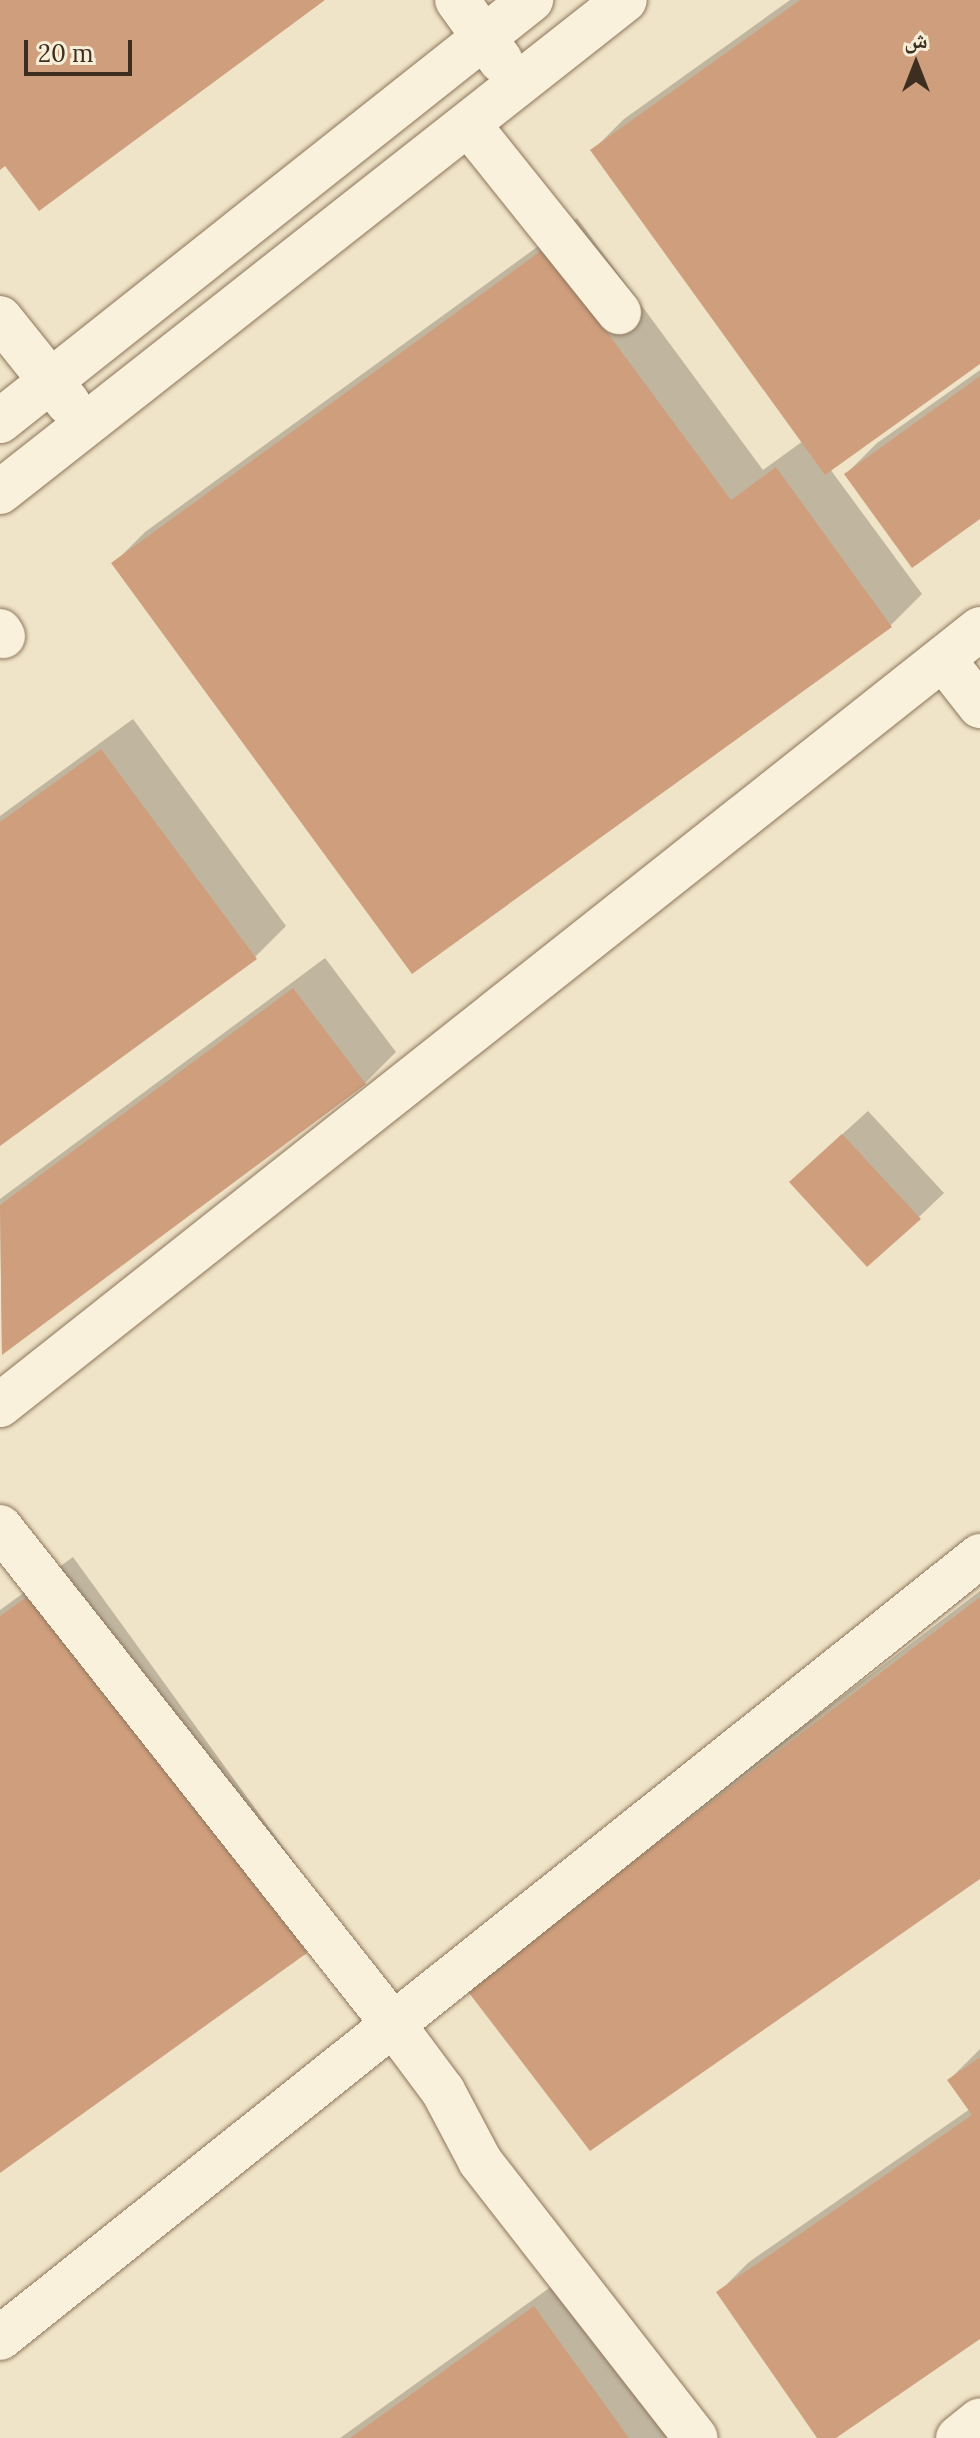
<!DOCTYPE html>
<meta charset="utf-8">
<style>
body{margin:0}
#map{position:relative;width:980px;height:2438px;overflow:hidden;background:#f0e4c8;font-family:Lora,"Noto Naskh Arabic",serif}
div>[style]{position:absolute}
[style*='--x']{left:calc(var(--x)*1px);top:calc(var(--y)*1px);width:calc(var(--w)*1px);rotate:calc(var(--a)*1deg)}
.shadow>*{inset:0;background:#0003}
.building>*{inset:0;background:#cf9f7d}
.roads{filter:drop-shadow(0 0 2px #8d765c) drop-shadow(0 0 2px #8d765c)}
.minor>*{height:44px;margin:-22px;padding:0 22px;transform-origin:22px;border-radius:22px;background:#faf1dc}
span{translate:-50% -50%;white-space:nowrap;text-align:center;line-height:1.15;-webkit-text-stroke:8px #f7eed8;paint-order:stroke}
.north{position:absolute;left:876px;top:24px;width:80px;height:80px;-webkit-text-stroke:6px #f7eed8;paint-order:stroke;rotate:0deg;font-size:22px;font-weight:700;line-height:32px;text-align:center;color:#3d2e20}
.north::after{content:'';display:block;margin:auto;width:28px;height:36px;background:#3d2e20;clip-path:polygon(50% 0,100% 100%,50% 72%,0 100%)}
.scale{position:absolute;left:24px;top:40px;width:108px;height:36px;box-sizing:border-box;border:4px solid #3d2e20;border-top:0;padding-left:10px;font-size:24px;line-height:28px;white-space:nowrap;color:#3d2e20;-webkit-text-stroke:6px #f7eed8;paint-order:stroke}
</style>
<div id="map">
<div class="shadow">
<div style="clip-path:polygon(790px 0,980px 0,980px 362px,830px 469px,922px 594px,891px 625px,413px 972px,114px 563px,145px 532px,577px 218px,763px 470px,803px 441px,593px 150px,624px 119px)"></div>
<div style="clip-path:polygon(980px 370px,980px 517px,846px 474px,877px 443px)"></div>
<div style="clip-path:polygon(133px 719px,286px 926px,255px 957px,0 1144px,0 816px)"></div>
<div style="clip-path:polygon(325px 958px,396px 1052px,365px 1083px,2px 1352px,0 1199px)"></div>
<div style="clip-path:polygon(868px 1111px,944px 1193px,919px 1217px,816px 1158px)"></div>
<div style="clip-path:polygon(73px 1557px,336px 1920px,305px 1951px,0 2171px,0 1610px)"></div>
<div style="clip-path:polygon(980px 1591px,980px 1877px,500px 1958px)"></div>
<div style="clip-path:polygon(980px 2049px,980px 2336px,833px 2438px,820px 2438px,718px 2293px,749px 2262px,970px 2109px,949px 2080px)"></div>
<div style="clip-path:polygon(566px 2276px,683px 2438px,340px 2438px)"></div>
</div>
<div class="building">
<div style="clip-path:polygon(0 0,325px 0,39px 211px,5px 166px,0 170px)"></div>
<div style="clip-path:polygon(800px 0,980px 0,980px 364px,825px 475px,590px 150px)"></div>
<div style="clip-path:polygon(545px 248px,731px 500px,776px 467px,892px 627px,412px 974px,111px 563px)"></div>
<div style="clip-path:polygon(980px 376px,980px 519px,912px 568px,844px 474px)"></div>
<div style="clip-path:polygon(101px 749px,257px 959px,0 1146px,0 822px)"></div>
<div style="clip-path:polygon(293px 988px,366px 1084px,2px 1355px,0 1205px)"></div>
<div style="clip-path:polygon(842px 1134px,921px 1219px,867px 1267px,789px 1182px)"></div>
<div style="clip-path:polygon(41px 1587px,307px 1953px,0 2173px,0 1616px)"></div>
<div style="clip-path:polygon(980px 1597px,980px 1879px,590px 2151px,466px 1989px)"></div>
<div style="clip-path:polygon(980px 2057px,980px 2339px,836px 2438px,817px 2438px,716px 2292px,972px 2115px,947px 2080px)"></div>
<div style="clip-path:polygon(534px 2306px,629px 2438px,350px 2438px)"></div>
</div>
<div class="roads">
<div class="minor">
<div style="--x:457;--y:0;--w:75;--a:54.2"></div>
<div style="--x:469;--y:125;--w:240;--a:51.3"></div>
<div style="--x:0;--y:318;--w:109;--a:51.3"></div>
<div style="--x:0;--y:421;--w:678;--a:-38.41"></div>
<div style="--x:0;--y:492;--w:795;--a:-38.21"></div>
<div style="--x:0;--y:631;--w:6;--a:59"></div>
<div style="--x:943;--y:659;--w:60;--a:51.8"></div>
<div style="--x:0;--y:1405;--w:1250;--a:-38.37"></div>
<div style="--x:0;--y:1527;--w:634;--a:51.67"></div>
<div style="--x:393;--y:2024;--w:84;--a:53.3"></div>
<div style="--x:443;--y:2091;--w:79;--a:62.1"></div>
<div style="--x:480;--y:2161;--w:351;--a:52.1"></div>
<div style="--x:0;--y:2338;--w:1254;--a:-38.59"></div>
<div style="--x:958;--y:2438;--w:28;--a:-39"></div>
</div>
</div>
<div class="north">ش</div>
<div class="scale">20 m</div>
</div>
